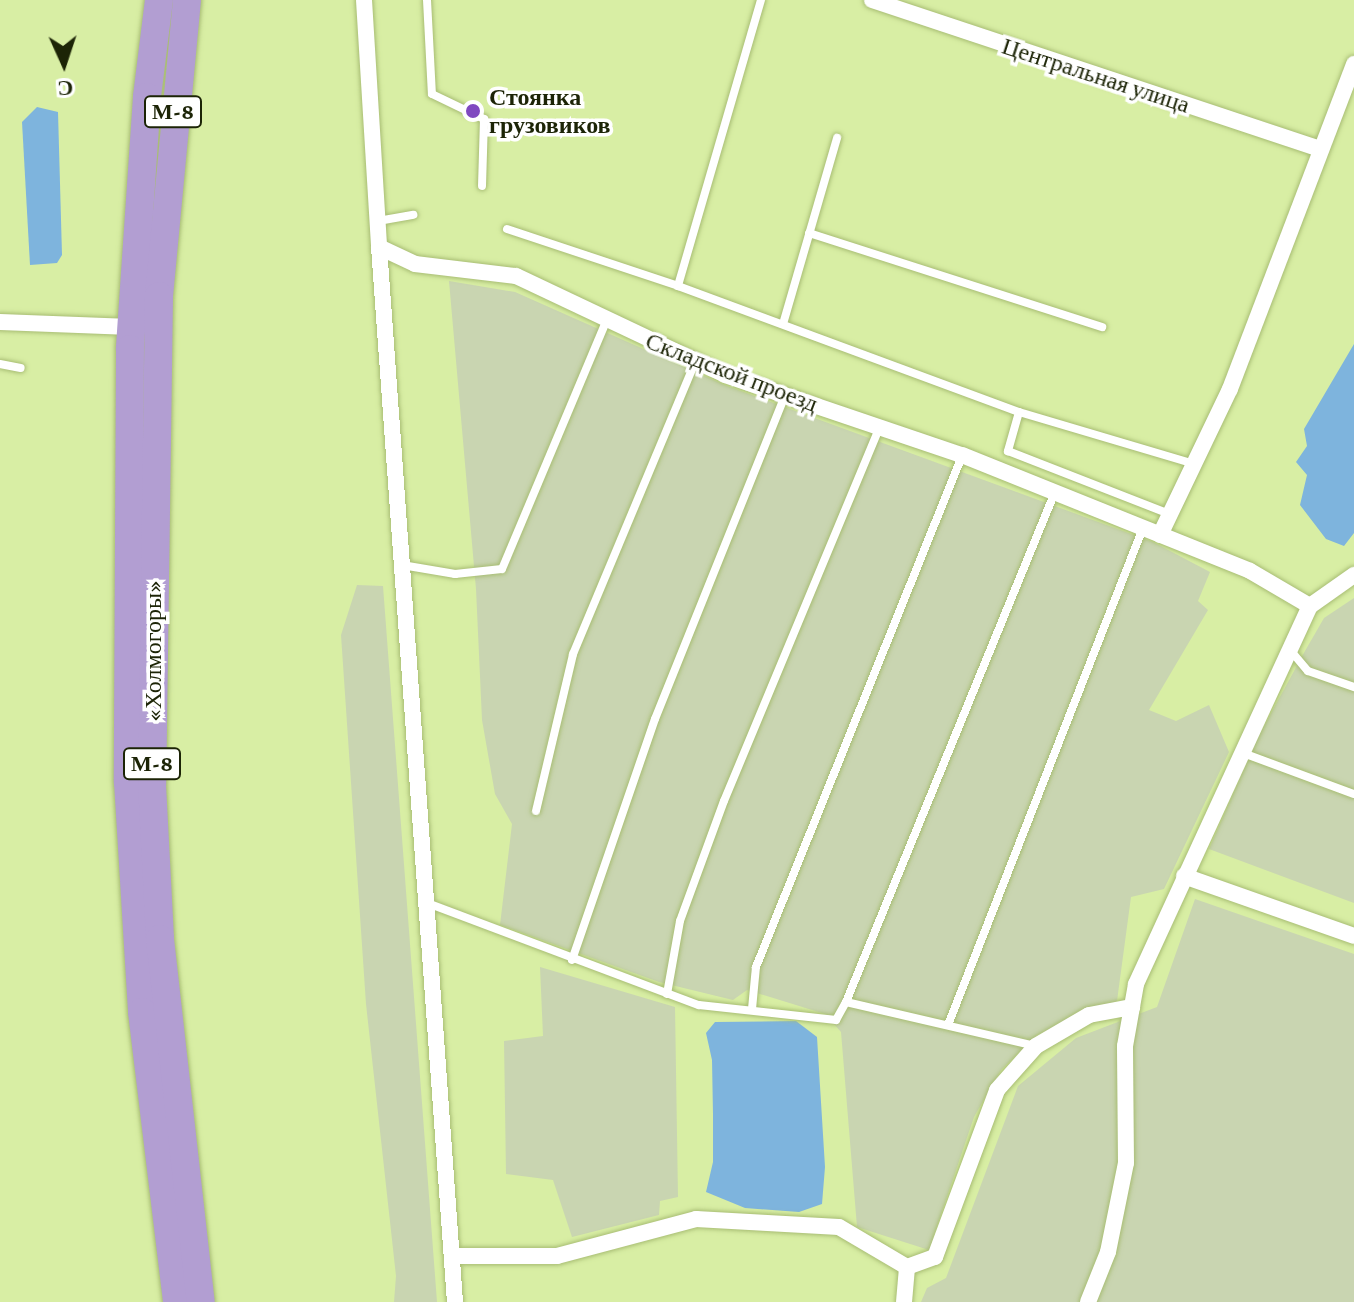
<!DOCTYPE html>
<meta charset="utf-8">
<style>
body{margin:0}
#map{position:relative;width:1354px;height:1302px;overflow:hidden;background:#d8eea4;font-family:"Crimson Pro",serif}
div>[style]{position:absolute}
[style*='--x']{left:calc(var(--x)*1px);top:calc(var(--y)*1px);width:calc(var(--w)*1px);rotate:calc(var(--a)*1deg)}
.green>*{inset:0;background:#c9d5b1}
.water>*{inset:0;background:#7eb4dd}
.roads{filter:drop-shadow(0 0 2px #a8bd74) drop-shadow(0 0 2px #a8bd74)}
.service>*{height:8px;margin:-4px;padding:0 4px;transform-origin:4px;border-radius:4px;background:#fff}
.minor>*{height:16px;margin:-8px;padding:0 8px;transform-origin:8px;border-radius:8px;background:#fff}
.trunk>*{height:28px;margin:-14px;padding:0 14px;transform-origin:14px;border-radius:14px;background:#b29ed2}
.dots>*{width:22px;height:22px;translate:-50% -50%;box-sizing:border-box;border:4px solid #fff;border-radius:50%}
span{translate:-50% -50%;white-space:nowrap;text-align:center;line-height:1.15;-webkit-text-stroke:7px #fff;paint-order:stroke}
.shield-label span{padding:2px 6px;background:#fff;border:2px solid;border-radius:6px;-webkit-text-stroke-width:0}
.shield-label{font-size:22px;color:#1c2406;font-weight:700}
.street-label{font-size:24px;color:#1c2406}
.poi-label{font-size:24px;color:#1c2406;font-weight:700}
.left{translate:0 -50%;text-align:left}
.north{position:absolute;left:24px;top:24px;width:80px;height:80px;-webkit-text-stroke:6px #fff;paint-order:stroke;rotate:177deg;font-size:22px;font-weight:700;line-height:32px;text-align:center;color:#1c2406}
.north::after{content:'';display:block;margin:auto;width:28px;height:36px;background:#1c2406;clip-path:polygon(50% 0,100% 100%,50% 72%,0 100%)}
</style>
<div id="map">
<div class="green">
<div style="clip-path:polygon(449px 281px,515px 292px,727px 386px,1153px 542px,1210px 572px,1198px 601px,1208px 610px,1149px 710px,1176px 721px,1209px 705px,1229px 752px,1164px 889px,1131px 897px,1117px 1001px,1037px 1035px,1001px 1070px,974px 1117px,929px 1250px,857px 1227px,841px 1032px,825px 1014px,747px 990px,733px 1000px,659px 982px,500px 925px,512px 824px,495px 794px,482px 720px,476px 589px)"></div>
<div style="clip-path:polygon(357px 585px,383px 586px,437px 1302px,394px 1302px,396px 1276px,366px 1004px,341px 635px)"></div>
<div style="clip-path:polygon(1354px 598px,1354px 903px,1209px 849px,1258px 737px,1305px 651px,1324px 618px)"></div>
<div style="clip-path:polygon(1195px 899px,1354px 954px,1354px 1302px,921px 1302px,927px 1288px,946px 1278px,1018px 1086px,1076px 1038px,1157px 1007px)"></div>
<div style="clip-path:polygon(540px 967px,675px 1007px,678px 1197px,660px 1201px,659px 1215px,572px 1237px,553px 1180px,506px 1174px,504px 1041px,543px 1036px)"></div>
</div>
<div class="water">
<div style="clip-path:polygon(37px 107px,58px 112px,62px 255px,57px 263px,30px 265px,22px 122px)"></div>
<div style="clip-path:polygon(1354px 344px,1354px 533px,1344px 546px,1326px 539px,1300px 505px,1307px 475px,1296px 462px,1307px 446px,1304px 429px)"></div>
<div style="clip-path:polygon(796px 1021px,817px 1037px,825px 1167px,822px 1204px,799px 1212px,745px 1208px,706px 1192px,713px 1162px,713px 1115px,712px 1060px,706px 1033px,715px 1022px)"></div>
</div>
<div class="roads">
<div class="service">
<div style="--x:427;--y:0;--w:94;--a:87"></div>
<div style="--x:432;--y:94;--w:58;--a:25.7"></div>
<div style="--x:484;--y:119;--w:67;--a:91.7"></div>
<div style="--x:761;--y:0;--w:298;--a:106.2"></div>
<div style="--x:678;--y:286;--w:364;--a:20.3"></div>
<div style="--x:1019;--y:412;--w:41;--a:105.8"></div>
<div style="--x:1008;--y:451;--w:174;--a:21.3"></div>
<div style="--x:378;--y:221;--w:36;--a:-10"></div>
<div style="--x:507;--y:229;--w:180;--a:18.4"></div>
<div style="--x:809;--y:233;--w:308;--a:17.8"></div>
<div style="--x:783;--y:324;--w:194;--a:-73.8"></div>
<div style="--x:0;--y:364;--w:21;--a:11"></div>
<div style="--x:1019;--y:412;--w:183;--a:16.5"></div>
<div style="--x:402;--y:565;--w:54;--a:9.6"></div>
<div style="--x:455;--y:574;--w:47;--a:-6.1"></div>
<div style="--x:502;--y:569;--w:269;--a:-67.2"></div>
<div style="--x:1291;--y:651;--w:26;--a:50"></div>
<div style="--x:1308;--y:671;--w:49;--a:19.2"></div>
<div style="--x:1243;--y:753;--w:118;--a:20.3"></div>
<div style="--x:536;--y:811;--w:161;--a:-76.7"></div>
<div style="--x:573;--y:654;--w:316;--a:-67.3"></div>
<div style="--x:427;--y:903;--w:290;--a:20.6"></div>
<div style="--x:699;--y:1005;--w:138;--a:6.2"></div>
<div style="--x:836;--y:1020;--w:21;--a:-61"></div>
<div style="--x:846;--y:1002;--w:194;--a:13.1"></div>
<div style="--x:572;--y:960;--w:255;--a:-71"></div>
<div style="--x:655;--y:719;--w:348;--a:-68.1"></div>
<div style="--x:667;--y:994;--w:74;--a:-79.9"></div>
<div style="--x:680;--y:921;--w:128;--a:-69.9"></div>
<div style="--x:724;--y:801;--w:404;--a:-67.4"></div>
<div style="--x:846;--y:1002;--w:551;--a:-67.72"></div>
<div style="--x:752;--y:1009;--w:42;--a:-84.6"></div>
<div style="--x:756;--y:967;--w:551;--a:-68.04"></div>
<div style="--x:948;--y:1025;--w:534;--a:-68.58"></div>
</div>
<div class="minor">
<div style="--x:364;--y:0;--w:247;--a:86.5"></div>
<div style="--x:379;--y:247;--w:40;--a:25"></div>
<div style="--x:415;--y:264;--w:102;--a:6.8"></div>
<div style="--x:516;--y:276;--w:231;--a:25.3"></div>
<div style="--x:725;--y:375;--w:250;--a:18.7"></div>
<div style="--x:962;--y:455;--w:310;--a:21.9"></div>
<div style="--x:1250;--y:571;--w:69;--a:30.3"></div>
<div style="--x:872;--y:0;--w:471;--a:18.4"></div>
<div style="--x:379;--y:247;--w:1058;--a:85.88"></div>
<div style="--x:0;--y:322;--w:131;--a:2.2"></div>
<div style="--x:1160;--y:535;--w:162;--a:-64.4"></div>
<div style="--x:1230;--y:389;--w:348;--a:-69.1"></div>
<div style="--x:1184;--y:876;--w:180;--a:19.4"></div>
<div style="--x:452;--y:1256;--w:105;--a:0"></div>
<div style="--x:557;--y:1256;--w:144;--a:-14.9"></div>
<div style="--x:696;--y:1219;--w:143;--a:3.2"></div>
<div style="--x:839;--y:1227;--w:79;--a:30.5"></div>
<div style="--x:907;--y:1267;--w:30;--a:-20"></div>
<div style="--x:935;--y:1257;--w:178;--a:-69.6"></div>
<div style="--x:997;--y:1090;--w:59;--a:-48.4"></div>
<div style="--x:1036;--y:1046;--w:61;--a:-30.3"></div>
<div style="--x:1089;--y:1015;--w:44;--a:-10.5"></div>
<div style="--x:904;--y:1302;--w:35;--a:-85"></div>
<div style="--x:1088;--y:1302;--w:54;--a:-68.2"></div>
<div style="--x:1108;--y:1252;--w:91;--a:-78.6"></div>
<div style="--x:1126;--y:1163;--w:117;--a:-90.5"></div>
<div style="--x:1125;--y:1046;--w:63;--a:-79.9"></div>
<div style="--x:1136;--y:984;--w:416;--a:-65.3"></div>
<div style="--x:1310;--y:606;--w:54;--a:-35.2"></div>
</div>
<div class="trunk">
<div style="--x:159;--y:0;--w:98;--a:97.1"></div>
<div style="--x:147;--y:97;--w:253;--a:93.9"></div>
<div style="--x:130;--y:349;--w:433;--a:90.3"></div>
<div style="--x:128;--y:782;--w:230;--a:86.5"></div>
<div style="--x:142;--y:1012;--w:292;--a:83.1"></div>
<div style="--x:187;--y:0;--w:297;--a:95.4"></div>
<div style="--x:159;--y:296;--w:489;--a:90.8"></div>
<div style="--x:152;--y:785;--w:154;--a:87"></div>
<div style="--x:160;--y:939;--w:365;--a:83.6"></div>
</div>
</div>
<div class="dots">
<div style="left:473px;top:111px;background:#8049c0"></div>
</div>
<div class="shield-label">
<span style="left:173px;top:112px">М-8</span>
<span style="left:152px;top:764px">М-8</span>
</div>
<div class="street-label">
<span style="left:1096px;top:75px;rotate:18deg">Центральная улица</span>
<span style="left:732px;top:372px;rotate:21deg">Складской проезд</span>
<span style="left:153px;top:651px;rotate:-90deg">«Холмогоры»</span>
</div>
<div class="poi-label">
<span class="left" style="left:489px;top:111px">Стоянка<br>грузовиков</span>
</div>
<div class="north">С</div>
</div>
